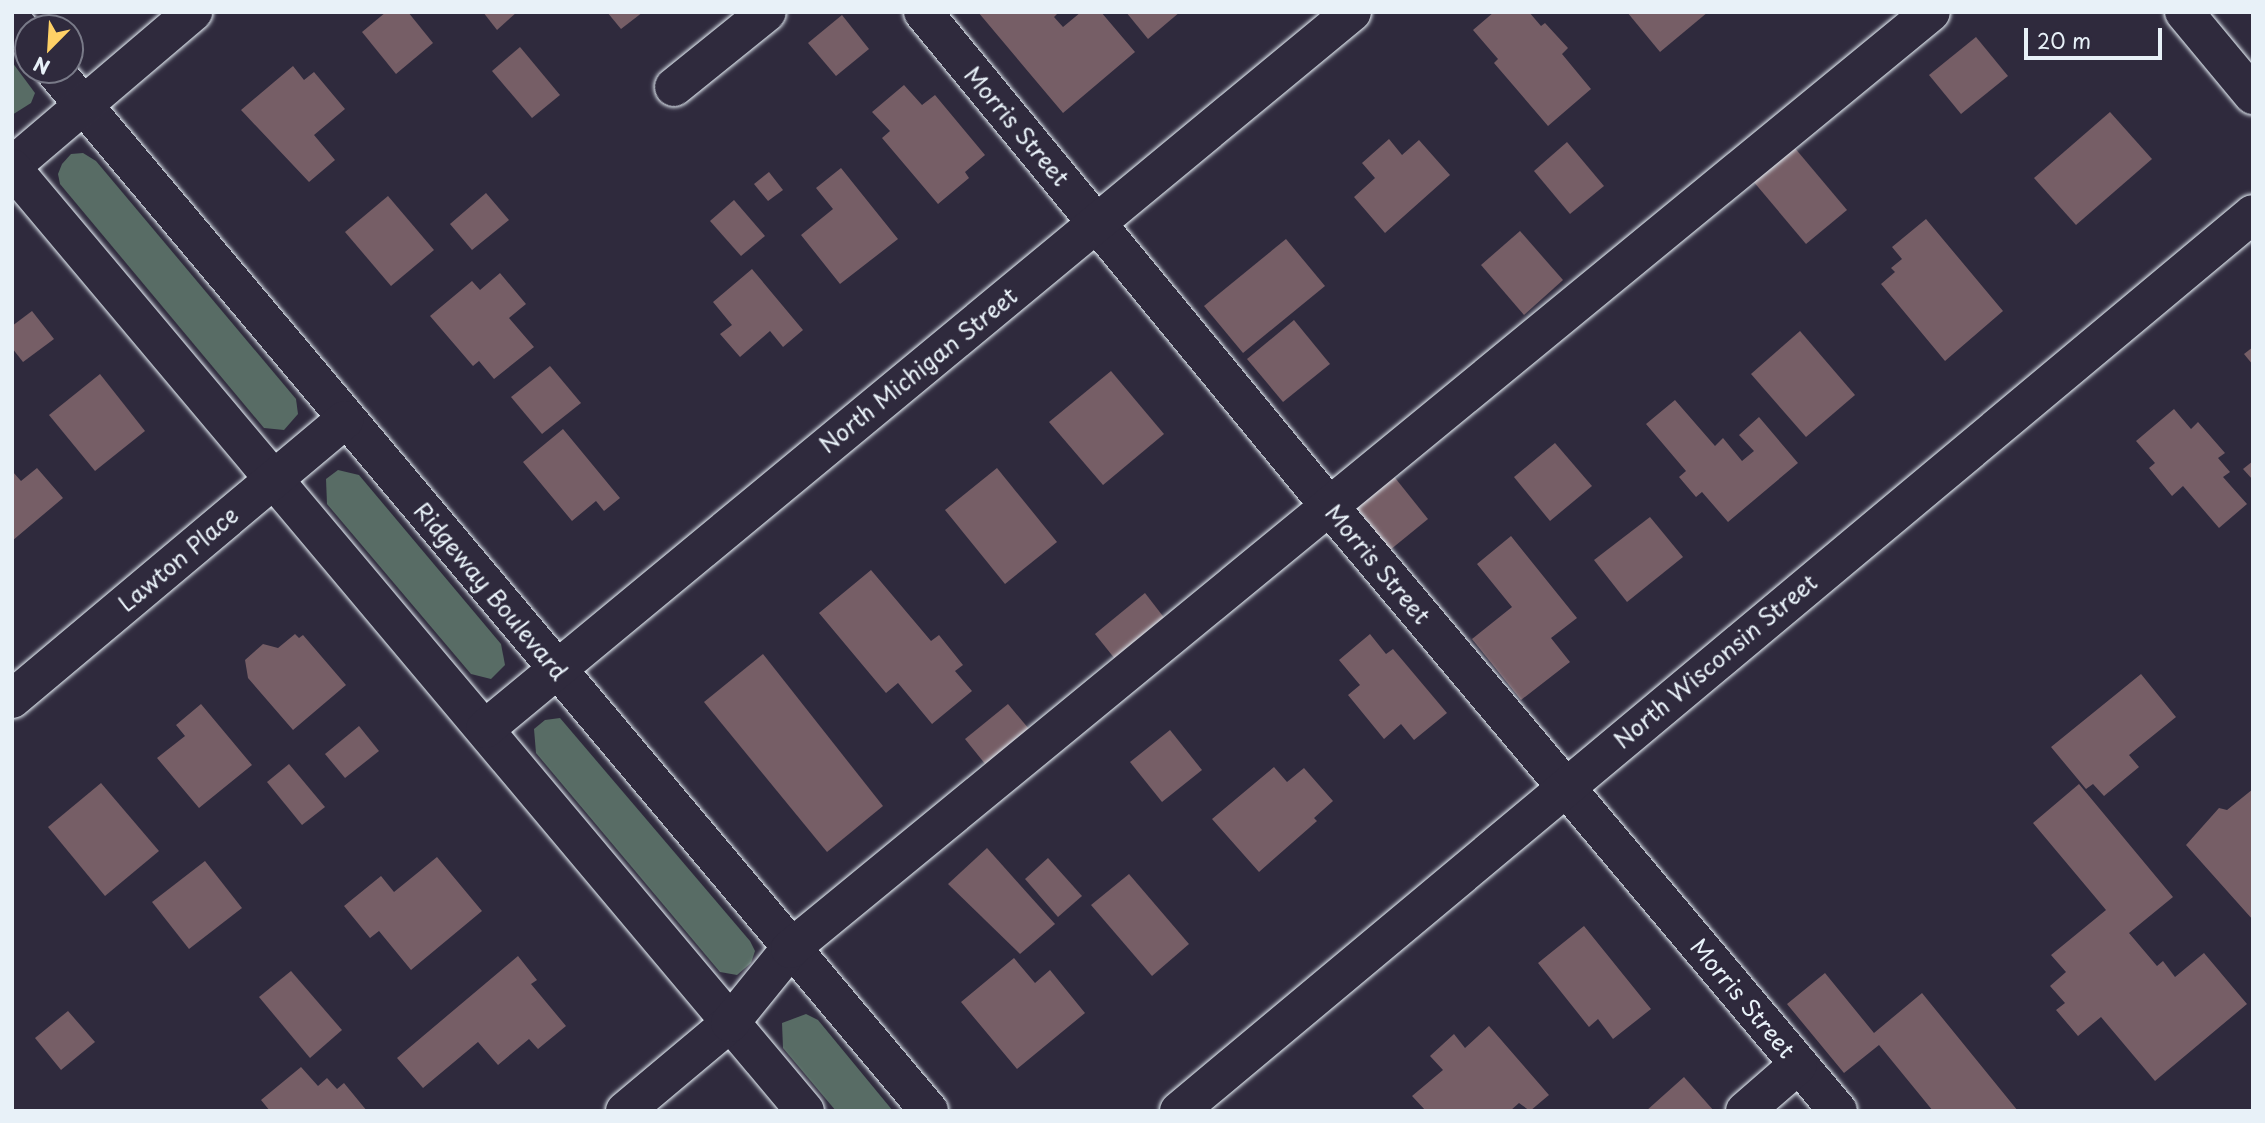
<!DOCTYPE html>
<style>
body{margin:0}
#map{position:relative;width:2265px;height:1123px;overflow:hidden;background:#2f2a3d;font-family:"Playpen Sans",sans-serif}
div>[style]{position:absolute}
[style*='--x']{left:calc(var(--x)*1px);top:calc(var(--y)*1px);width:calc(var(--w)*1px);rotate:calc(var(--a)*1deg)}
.green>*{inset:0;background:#586c65}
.building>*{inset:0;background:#765e66}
.roads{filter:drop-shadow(0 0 2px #e8f1f8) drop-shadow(0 0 2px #e8f1f8)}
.minor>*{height:38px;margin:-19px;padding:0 19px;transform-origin:19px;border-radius:19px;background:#2f2a3d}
span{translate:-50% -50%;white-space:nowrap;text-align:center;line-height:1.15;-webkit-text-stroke:5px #2f2a3d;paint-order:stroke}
.street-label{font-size:23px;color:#e8f1f8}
.frame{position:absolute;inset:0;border:14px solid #e8f1f8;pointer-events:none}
.north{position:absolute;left:14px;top:14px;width:70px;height:70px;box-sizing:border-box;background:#2f2a3d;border:2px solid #797a88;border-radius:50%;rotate:204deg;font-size:19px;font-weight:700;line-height:28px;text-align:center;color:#e8f1f8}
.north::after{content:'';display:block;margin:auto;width:24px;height:32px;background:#ffd166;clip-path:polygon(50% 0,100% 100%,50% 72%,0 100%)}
.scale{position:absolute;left:2024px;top:28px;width:138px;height:32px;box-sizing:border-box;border:4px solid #e8f1f8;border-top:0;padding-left:9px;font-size:21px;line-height:24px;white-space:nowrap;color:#e8f1f8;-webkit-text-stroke:5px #2f2a3d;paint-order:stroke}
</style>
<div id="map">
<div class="green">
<div style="clip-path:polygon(12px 62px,35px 93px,31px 103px,12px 115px)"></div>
<div style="clip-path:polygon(83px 153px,96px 161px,296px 399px,298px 414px,284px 430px,264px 428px,60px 184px,58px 174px,62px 164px,71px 154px)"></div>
<div style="clip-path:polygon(338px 470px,359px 475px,501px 644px,505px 665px,491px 679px,471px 674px,327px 504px,326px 479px)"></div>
<div style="clip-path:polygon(560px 718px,750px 941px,755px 951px,751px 963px,737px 975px,720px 972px,536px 753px,534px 729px,545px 720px)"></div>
<div style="clip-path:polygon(806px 1014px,818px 1020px,893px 1111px,836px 1111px,783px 1048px,782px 1023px)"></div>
</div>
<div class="building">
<div style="clip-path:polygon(386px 12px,408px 12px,433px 43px,396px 74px,362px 32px)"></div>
<div style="clip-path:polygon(483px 12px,517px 12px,497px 30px)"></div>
<div style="clip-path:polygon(607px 12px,643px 12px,621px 29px)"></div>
<div style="clip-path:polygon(978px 12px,1059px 12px,1054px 17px,1063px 27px,1081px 12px,1101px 12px,1135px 52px,1063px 113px)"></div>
<div style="clip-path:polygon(1126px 12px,1180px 12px,1148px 39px)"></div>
<div style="clip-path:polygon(1494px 12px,1529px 12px,1541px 26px,1545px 23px,1568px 48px,1562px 54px,1591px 89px,1548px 126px,1494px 63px,1498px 59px,1473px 30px)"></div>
<div style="clip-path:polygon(1627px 12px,1708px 12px,1660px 52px)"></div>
<div style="clip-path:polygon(842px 15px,869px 49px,836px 76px,808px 43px)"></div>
<div style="clip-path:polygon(1976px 37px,2008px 76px,1961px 114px,1929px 75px)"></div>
<div style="clip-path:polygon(520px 47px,560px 95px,532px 118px,492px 71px)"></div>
<div style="clip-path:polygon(293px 66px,304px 80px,314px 72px,345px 109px,314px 135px,335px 160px,309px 182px,241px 110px)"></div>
<div style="clip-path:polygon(904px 85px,922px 105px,935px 95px,985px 155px,965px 172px,969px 178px,938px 204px,882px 138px,890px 131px,872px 112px)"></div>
<div style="clip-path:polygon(2110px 112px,2152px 159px,2076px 225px,2034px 178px)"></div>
<div style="clip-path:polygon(1389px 139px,1402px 155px,1419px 140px,1450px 175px,1385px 233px,1354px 197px,1375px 178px,1362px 163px)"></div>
<div style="clip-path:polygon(1567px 142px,1604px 186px,1570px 214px,1534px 171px)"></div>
<div style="clip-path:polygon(1794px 147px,1847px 210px,1806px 244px,1753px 181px)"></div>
<div style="clip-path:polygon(841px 168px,898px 239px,840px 284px,801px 235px,833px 209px,816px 188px)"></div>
<div style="clip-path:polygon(769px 172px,783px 190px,768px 201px,754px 184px)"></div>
<div style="clip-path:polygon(486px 193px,509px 220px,472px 250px,450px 224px)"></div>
<div style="clip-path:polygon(388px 196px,434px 250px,391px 286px,345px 232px)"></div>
<div style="clip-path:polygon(734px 200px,765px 236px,741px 256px,710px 221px)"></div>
<div style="clip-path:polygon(1926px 219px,2003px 311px,1945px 361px,1881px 284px,1895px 272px,1891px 268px,1902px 259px,1892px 247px)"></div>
<div style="clip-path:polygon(1520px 231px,1563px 280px,1524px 315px,1481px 265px)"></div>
<div style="clip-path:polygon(1286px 239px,1325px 286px,1243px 353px,1204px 306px)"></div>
<div style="clip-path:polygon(752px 269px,803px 330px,783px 347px,770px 331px,740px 357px,720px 334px,732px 325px,713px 302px)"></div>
<div style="clip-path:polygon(500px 273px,526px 304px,509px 318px,534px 347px,494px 379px,479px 361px,473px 366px,430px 316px,472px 281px,480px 290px)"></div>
<div style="clip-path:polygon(32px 311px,54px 339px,23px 362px,12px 348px,12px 326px)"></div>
<div style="clip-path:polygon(1294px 320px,1330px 364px,1283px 402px,1247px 359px)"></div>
<div style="clip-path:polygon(1800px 331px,1855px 395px,1806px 437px,1751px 374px)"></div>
<div style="clip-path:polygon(2253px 347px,2253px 365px,2244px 354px)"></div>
<div style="clip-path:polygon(550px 366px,581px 403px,542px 434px,511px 397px)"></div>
<div style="clip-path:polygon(1111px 371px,1164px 434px,1103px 485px,1049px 422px)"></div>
<div style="clip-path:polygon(100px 374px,145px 431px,95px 471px,49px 415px)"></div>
<div style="clip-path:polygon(1675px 400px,1715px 446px,1723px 438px,1742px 461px,1754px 451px,1739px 435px,1759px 417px,1798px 463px,1728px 522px,1702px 492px,1696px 497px,1679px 477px,1686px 471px,1646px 424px)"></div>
<div style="clip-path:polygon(2174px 409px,2191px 429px,2198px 422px,2225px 453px,2218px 458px,2230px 472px,2223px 477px,2247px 504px,2219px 528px,2183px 486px,2172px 496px,2149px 468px,2155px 463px,2136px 441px)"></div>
<div style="clip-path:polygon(563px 429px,620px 498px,604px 511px,596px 501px,572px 521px,523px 462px)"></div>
<div style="clip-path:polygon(1555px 443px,1592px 486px,1550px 521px,1514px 477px)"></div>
<div style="clip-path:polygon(2253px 461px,2253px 480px,2243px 469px)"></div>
<div style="clip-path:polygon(37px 468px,63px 498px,12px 541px,12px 471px,21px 481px)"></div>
<div style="clip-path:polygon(997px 468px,1057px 542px,1005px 584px,945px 510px)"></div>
<div style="clip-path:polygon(1392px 474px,1428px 519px,1390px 550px,1354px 504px)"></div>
<div style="clip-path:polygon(1650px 517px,1683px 557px,1627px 602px,1594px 560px)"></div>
<div style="clip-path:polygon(1511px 536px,1577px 618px,1551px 638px,1570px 662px,1521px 700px,1472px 639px,1512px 607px,1477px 564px)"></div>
<div style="clip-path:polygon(871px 570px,931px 641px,939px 635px,963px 665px,955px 671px,972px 691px,932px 724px,898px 683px,886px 693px,819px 613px)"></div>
<div style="clip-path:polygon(1145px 593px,1169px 624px,1119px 664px,1095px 634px)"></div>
<div style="clip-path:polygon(295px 634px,299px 638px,303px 635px,346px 685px,293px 730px,248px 678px,245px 660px,263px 644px,278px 648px)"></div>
<div style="clip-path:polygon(1370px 634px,1386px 654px,1393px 649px,1447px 713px,1414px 740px,1401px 724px,1384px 739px,1348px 695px,1360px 685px,1339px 660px)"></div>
<div style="clip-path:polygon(763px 654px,883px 806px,827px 852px,704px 702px)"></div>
<div style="clip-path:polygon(2141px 674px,2176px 717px,2129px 755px,2139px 767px,2104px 796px,2093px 784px,2086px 789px,2051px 747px)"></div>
<div style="clip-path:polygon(201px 704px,252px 765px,199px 808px,157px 758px,185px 736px,176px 725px)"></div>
<div style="clip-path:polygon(1008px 704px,1034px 735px,990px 770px,965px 739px)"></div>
<div style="clip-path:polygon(359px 726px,379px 751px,345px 778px,325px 754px)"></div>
<div style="clip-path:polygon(1170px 730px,1202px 770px,1162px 802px,1130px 762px)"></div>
<div style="clip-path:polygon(289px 764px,325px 807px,302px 825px,267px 782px)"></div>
<div style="clip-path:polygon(1274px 767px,1287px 782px,1304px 768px,1333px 801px,1314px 818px,1317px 821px,1259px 872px,1212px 819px)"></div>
<div style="clip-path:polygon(101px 783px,159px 851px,105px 896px,48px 827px)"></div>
<div style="clip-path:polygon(2079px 784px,2173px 897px,2129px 933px,2157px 966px,2163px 961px,2175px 977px,2204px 953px,2247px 1004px,2155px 1081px,2101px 1017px,2078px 1036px,2056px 1010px,2065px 1003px,2050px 986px,2066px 972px,2051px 955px,2106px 910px,2033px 823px)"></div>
<div style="clip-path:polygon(2253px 789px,2253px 920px,2186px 845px,2219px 808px,2227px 810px)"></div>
<div style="clip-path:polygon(987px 848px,1055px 924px,1020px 954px,948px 884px)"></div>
<div style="clip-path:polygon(437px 857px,482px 911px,411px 970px,379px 931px,370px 938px,344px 906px,381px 876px,394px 892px)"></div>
<div style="clip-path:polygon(1048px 858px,1082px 896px,1058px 917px,1025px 879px)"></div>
<div style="clip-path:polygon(205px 861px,242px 908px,189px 949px,152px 902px)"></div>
<div style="clip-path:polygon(1129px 874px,1189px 944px,1152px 976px,1091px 905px)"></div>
<div style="clip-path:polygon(1584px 926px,1651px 1009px,1613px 1039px,1598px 1019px,1589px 1027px,1538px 963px)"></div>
<div style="clip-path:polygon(518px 956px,537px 980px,531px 984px,566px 1026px,538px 1049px,529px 1039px,498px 1065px,478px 1042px,423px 1088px,397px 1058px)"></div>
<div style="clip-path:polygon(1014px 958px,1035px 983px,1050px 970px,1085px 1013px,1017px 1069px,961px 1002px)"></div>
<div style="clip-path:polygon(291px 971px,342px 1030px,310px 1058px,259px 997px)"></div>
<div style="clip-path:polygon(1825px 973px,1874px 1033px,1922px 993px,2018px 1111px,1933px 1111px,1879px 1045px,1844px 1073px,1787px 1004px)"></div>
<div style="clip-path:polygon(68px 1011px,95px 1042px,61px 1070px,35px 1038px)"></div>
<div style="clip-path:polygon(1489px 1026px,1549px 1095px,1530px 1111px,1519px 1103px,1510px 1111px,1426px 1111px,1412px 1096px,1443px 1070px,1430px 1056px,1454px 1034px,1465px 1048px)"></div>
<div style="clip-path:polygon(301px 1067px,318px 1086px,327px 1078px,337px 1089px,344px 1083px,367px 1111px,270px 1111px,261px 1100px)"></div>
<div style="clip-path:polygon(1684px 1077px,1714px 1111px,1646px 1111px)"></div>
</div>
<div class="roads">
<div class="minor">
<div style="--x:923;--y:12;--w:641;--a:50.57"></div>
<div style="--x:1330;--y:507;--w:789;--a:49.93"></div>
<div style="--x:2184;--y:12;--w:108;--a:50.3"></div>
<div style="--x:12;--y:20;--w:25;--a:50"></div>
<div style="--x:54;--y:70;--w:1360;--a:49.95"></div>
<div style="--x:674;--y:87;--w:119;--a:-38.9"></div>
<div style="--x:12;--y:166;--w:238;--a:-40.4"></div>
<div style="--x:12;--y:168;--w:1232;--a:49.94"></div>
<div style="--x:12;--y:699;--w:434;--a:-40"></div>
<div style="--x:485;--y:729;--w:1125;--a:-39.59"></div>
<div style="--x:625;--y:1111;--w:137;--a:-40"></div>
<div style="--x:730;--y:1023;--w:95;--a:-51"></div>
<div style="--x:790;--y:949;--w:1476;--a:-39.39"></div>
<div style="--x:1179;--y:1111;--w:1399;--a:-39.87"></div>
<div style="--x:1745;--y:1111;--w:70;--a:-41"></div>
</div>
</div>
<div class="street-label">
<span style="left:1017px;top:126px;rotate:50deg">Morris Street</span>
<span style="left:918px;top:370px;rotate:-39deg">North Michigan Street</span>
<span style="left:178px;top:559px;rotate:-40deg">Lawton Place</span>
<span style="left:1378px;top:564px;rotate:50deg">Morris Street</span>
<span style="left:491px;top:591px;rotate:50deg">Ridgeway Boulevard</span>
<span style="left:1715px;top:661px;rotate:-40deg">North Wisconsin Street</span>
<span style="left:1743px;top:998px;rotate:50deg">Morris Street</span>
</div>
<div class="frame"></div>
<div class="north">N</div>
<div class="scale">20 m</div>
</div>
